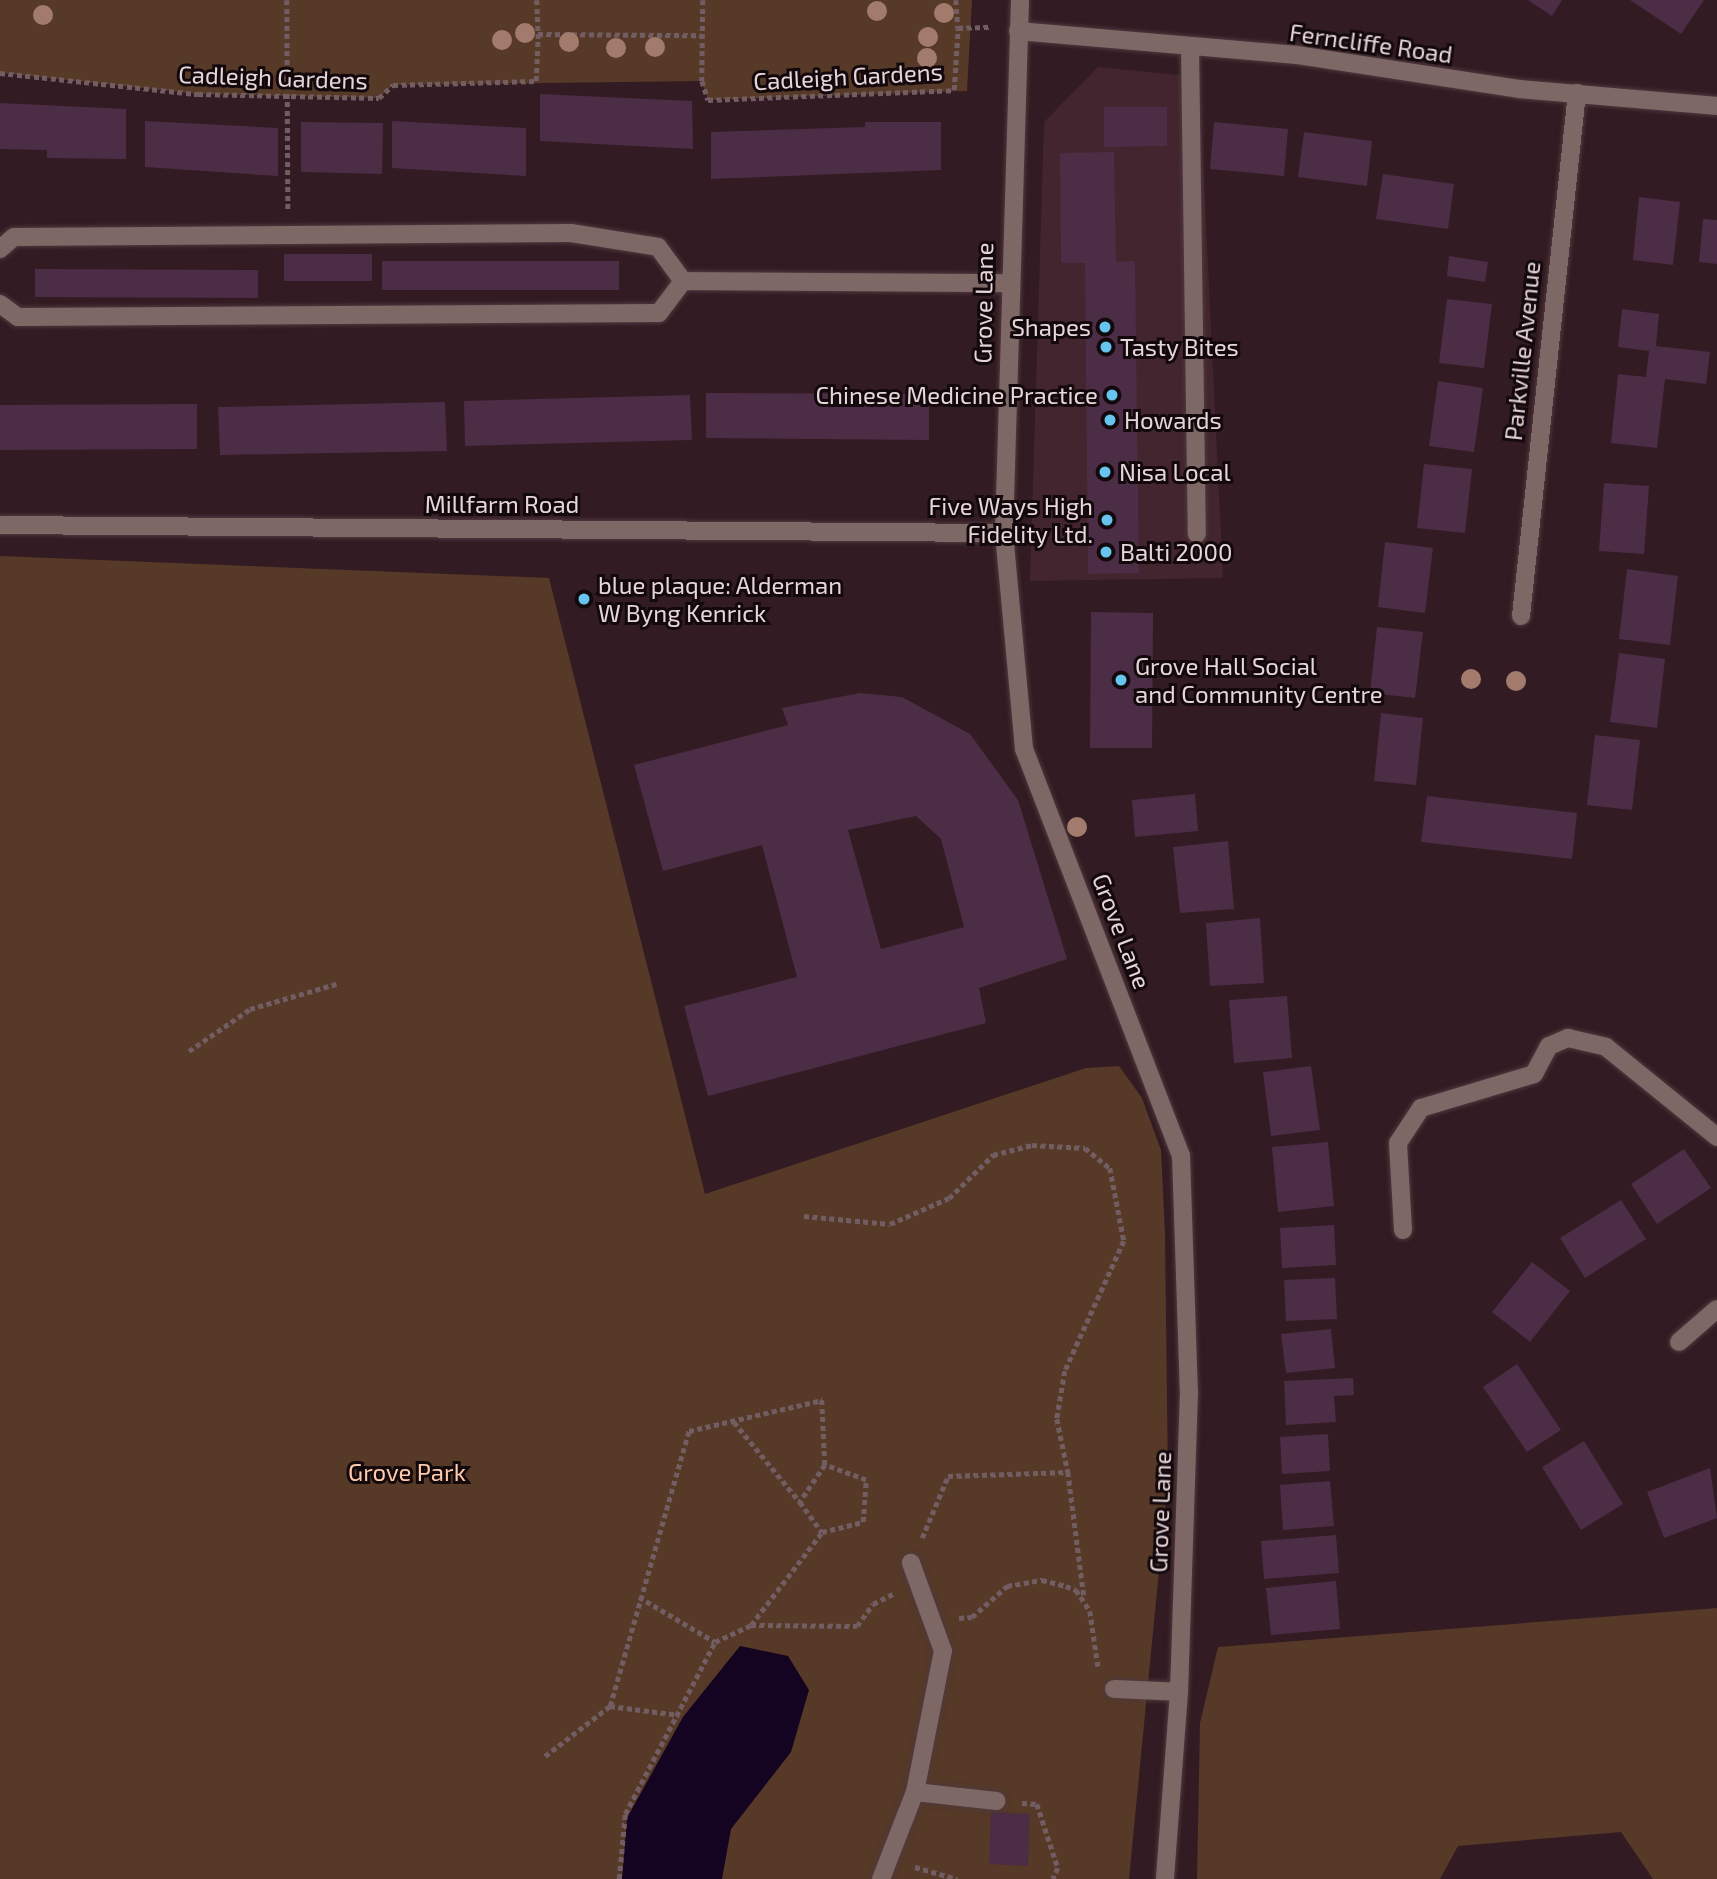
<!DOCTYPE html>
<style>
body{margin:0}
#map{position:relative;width:1717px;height:1879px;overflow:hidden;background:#321b22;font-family:"Exo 2",sans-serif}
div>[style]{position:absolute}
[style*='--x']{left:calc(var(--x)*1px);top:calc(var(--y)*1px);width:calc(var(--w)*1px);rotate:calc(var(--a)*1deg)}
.built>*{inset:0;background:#42252e}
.green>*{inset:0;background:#563927}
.water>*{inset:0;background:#150421}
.building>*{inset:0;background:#4c2d46}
.path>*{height:4.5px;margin-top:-2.25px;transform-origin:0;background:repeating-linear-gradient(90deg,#725d63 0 5px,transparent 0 8.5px)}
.roads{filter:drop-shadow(0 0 2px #4f393f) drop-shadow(0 0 2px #4f393f)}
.minor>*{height:18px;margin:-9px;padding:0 9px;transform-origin:9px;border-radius:9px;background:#7e6866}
.trees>*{width:20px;height:20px;margin:-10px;border-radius:50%;background:#a37b6d}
.dots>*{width:19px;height:19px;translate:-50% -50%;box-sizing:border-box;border:4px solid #13090c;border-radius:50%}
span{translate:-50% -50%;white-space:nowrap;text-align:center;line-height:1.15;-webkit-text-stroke:6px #13090c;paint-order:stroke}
.street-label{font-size:24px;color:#e6d5d9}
.poi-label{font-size:24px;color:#e6d5d9}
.right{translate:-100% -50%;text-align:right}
.left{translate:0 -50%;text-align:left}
.park-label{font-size:24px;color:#ffcaab}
</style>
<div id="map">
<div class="built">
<div style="clip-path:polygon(1098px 67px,1199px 77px,1223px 578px,1030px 581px,1044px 122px)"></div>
</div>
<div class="green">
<div style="clip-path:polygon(0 0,972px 0,967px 91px,708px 100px,701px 81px,393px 85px,379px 98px,198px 94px,0 73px)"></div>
<div style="clip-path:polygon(0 556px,549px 578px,705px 1194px,1086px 1068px,1119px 1066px,1142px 1098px,1161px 1150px,1165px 1234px,1168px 1478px,1129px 1879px,0 1879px)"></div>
<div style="clip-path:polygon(1717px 1608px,1717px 1879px,1653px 1879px,1621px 1832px,1458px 1846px,1440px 1879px,1197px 1879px,1200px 1723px,1218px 1647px)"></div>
</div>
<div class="water">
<div style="clip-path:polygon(740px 1646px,788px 1656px,809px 1690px,791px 1752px,731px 1829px,722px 1879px,622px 1879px,627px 1818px,683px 1717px)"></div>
</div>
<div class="building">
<div style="clip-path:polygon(1528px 0,1562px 0,1552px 16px)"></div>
<div style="clip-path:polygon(1630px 0,1704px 0,1681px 34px)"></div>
<div style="clip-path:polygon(540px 94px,692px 101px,693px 149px,540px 141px)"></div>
<div style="clip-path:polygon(0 103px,126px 109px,126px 159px,47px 158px,47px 150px,0 149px)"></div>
<div style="clip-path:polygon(1104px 107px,1167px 107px,1167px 146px,1104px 147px)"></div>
<div style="clip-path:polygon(145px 121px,278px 128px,278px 176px,145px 167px)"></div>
<div style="clip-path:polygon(392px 121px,526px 128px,526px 176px,392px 168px)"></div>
<div style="clip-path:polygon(301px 122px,383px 123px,382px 174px,301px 172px)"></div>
<div style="clip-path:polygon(865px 122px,941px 122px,941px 170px,711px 179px,711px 132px,865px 127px)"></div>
<div style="clip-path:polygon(1214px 122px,1288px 129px,1284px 176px,1210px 169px)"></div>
<div style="clip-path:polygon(1304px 132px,1372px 141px,1367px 186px,1298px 177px)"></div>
<div style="clip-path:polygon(1114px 152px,1116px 262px,1135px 261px,1139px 573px,1088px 574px,1085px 263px,1061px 263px,1060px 153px)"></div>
<div style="clip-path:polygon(1383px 174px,1454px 184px,1448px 229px,1376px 219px)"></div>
<div style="clip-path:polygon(1639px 197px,1680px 202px,1673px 265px,1633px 260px)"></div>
<div style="clip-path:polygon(1703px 219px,1717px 220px,1717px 264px,1699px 262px)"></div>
<div style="clip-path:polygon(284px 254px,372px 254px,372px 281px,284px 281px)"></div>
<div style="clip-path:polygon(1449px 256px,1488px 262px,1485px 282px,1447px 276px)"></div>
<div style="clip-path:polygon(382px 261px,619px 261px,619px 290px,382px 290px)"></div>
<div style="clip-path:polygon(35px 269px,258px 270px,258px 298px,35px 297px)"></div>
<div style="clip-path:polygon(1447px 299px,1492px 304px,1484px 368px,1439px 363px)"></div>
<div style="clip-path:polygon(1622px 309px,1659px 314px,1656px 346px,1710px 352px,1706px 384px,1665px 379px,1657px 448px,1611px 443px,1618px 374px,1646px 377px,1649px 351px,1618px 347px)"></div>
<div style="clip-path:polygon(1438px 381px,1483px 388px,1474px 452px,1429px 446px)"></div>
<div style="clip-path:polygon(706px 393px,929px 394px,929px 440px,706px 438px)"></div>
<div style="clip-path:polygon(690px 395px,692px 440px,465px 446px,464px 401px)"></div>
<div style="clip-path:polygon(445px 402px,447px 451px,220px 455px,218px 407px)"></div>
<div style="clip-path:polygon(197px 404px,197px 449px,0 450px,0 405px)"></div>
<div style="clip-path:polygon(1424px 464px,1472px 469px,1465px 533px,1417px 528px)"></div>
<div style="clip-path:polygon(1604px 483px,1649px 486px,1644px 554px,1599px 551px)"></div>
<div style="clip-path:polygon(1385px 542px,1433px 548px,1425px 613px,1378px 607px)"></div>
<div style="clip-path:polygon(1627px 569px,1678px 576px,1670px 645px,1619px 639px)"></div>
<div style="clip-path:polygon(1091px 612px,1153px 613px,1152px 748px,1090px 748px)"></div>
<div style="clip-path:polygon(1377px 627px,1423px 632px,1415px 698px,1370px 693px)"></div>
<div style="clip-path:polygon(1619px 653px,1665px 659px,1657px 728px,1610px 722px)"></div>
<div style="clip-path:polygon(evenodd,860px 693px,902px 697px,970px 734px,1018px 800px,1067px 959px,979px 988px,986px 1023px,708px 1096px,684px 1006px,797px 977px,762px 845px,663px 871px,634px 765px,788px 725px,782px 708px,860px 693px,916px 816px,941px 839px,964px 927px,881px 949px,848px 830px,916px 816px)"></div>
<div style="clip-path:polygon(1381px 713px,1423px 718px,1416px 785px,1374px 781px)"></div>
<div style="clip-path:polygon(1595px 735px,1640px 740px,1632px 810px,1587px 805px)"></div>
<div style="clip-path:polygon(1195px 794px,1198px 831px,1135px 837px,1132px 800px)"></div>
<div style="clip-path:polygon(1427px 796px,1577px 813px,1572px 859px,1421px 842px)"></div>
<div style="clip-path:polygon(1228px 841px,1234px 909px,1180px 913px,1173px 847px)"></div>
<div style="clip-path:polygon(1260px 918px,1264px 983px,1210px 986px,1206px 923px)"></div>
<div style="clip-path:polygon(1287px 996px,1292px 1058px,1234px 1063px,1229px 1000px)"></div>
<div style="clip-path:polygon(1311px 1066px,1320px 1130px,1271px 1136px,1263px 1072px)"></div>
<div style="clip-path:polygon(1328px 1142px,1334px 1206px,1278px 1212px,1272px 1147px)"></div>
<div style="clip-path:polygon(1684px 1149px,1711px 1188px,1657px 1224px,1631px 1184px)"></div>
<div style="clip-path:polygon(1621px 1200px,1646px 1239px,1585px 1278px,1560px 1238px)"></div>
<div style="clip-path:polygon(1334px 1225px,1336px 1265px,1282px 1268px,1280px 1228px)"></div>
<div style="clip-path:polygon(1532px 1262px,1570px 1291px,1530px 1342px,1492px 1312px)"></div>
<div style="clip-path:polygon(1335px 1278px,1337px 1319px,1286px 1321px,1284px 1280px)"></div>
<div style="clip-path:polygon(1331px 1329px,1335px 1368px,1286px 1373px,1281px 1334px)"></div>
<div style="clip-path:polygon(1517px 1364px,1561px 1430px,1527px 1452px,1483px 1387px)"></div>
<div style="clip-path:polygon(1353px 1378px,1354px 1395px,1334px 1396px,1336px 1422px,1286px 1425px,1284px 1381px)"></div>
<div style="clip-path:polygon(1328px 1434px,1330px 1471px,1282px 1474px,1280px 1437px)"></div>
<div style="clip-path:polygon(1584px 1441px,1623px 1504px,1581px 1530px,1542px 1467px)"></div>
<div style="clip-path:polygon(1710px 1468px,1717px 1518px,1664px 1538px,1647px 1492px)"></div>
<div style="clip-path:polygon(1330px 1481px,1334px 1526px,1283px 1530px,1280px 1485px)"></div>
<div style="clip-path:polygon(1336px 1535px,1339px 1573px,1264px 1579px,1261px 1541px)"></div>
<div style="clip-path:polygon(1336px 1581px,1340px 1629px,1271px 1635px,1266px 1588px)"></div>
<div style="clip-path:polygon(991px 1812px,1030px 1814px,1028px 1866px,989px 1864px)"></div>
</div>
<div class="path">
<div style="--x:287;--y:0;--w:209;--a:89.7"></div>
<div style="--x:537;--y:0;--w:34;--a:88"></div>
<div style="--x:703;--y:0;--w:81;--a:90.7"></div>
<div style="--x:702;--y:81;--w:20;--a:72"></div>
<div style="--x:708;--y:100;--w:246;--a:-2.3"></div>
<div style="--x:954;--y:90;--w:62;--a:-86.3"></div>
<div style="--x:958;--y:28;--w:34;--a:-2"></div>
<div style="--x:956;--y:0;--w:28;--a:86"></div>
<div style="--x:0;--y:73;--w:199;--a:6.1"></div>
<div style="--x:198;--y:94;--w:181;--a:1.3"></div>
<div style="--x:379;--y:98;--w:19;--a:-43"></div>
<div style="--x:393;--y:85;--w:143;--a:-1.6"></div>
<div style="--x:536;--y:81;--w:47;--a:-87.6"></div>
<div style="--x:538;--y:34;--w:163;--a:0.4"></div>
<div style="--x:189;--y:1051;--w:74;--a:-34.5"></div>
<div style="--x:250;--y:1009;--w:90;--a:-16.2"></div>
<div style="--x:804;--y:1216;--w:86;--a:5.3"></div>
<div style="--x:890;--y:1224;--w:64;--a:-23.8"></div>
<div style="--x:949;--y:1198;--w:62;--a:-44.3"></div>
<div style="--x:993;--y:1155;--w:40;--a:-14.4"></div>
<div style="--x:1032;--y:1145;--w:53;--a:3.2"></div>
<div style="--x:1085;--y:1148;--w:32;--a:39"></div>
<div style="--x:1110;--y:1168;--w:74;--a:79.1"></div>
<div style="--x:1124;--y:1241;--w:143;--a:114.4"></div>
<div style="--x:1065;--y:1371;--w:49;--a:99.5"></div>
<div style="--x:1057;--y:1419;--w:54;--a:78.3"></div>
<div style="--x:734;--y:1422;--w:104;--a:50.5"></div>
<div style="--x:922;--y:1538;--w:67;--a:-67.2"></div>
<div style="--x:948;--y:1476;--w:120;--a:-1.9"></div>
<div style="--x:1068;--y:1472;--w:126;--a:82.7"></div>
<div style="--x:639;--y:1597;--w:88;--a:30.6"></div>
<div style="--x:959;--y:1618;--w:13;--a:-4"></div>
<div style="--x:972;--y:1617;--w:47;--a:-41.5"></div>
<div style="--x:1007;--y:1586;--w:36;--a:-10"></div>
<div style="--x:1042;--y:1580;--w:25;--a:14"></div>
<div style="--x:1066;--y:1586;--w:11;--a:22"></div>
<div style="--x:1076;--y:1590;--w:25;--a:56"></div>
<div style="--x:1090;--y:1611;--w:56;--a:81.7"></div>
<div style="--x:751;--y:1625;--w:117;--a:-52.6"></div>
<div style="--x:610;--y:1706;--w:70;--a:7.4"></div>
<div style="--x:545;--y:1756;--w:82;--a:-37.6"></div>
<div style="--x:610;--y:1706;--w:286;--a:-74"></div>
<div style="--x:689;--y:1431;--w:137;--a:-13.1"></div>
<div style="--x:822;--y:1400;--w:65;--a:87.4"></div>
<div style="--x:825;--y:1465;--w:45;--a:124"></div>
<div style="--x:800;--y:1502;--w:37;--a:54"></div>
<div style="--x:822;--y:1532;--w:42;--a:-13.7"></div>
<div style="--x:863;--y:1522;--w:42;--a:-85.9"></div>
<div style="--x:866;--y:1480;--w:44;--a:-159.9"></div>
<div style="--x:1022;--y:1803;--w:15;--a:4"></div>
<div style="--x:1037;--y:1804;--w:67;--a:71.8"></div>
<div style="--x:1058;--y:1868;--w:12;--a:114"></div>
<div style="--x:915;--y:1867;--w:44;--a:15.9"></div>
<div style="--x:619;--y:1879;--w:65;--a:-84.7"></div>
<div style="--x:625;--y:1814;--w:194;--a:-62.4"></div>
<div style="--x:715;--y:1642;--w:40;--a:-25"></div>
<div style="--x:751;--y:1625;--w:106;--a:0.5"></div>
<div style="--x:857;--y:1626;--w:27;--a:-54"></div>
<div style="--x:873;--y:1604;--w:22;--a:-27"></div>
</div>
<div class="roads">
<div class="minor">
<div style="--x:1020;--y:0;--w:533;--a:91.72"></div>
<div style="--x:1004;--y:533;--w:217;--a:84.7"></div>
<div style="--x:1024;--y:749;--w:435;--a:68.9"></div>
<div style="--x:1181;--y:1155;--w:236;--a:88.1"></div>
<div style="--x:1189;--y:1391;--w:301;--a:91.9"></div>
<div style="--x:1179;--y:1692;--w:188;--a:94.3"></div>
<div style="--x:1018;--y:31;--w:280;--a:4.9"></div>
<div style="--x:1297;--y:55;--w:225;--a:8.7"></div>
<div style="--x:1519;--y:89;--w:199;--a:4.9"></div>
<div style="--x:1190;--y:47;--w:487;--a:89.2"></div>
<div style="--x:0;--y:249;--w:18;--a:-41"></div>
<div style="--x:14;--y:237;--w:557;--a:-0.41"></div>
<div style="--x:571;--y:233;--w:88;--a:9.1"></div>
<div style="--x:658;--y:247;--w:42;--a:53.7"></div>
<div style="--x:683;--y:281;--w:324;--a:0.4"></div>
<div style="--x:0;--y:304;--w:22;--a:36"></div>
<div style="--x:18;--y:317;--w:641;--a:-0.36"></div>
<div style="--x:659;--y:313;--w:40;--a:-53"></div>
<div style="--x:0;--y:525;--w:1004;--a:0.46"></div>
<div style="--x:1521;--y:616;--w:526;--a:-83.89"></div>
<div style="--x:1403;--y:1230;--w:87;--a:-93.3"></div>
<div style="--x:1398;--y:1143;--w:42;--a:-56.7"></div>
<div style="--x:1421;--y:1108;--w:118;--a:-16.7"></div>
<div style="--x:1534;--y:1074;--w:32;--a:-62"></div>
<div style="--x:1549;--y:1046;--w:21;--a:-23"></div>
<div style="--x:1568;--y:1038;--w:39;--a:13"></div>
<div style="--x:1606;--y:1047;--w:143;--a:39"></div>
<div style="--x:1679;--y:1342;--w:50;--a:-41"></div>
<div style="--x:1114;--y:1689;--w:65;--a:2.6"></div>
<div style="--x:915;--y:1792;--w:82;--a:6.3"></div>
<div style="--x:881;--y:1879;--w:93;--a:-68.7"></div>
<div style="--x:915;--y:1792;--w:144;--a:-78.8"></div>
<div style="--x:943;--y:1651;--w:94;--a:-110"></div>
</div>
</div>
<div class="trees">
<div style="left:877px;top:11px"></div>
<div style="left:944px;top:13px"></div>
<div style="left:43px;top:15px"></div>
<div style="left:525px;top:33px"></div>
<div style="left:928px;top:37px"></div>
<div style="left:502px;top:40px"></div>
<div style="left:569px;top:42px"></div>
<div style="left:655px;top:47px"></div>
<div style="left:616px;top:48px"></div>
<div style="left:927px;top:58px"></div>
<div style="left:1471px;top:679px"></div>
<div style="left:1516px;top:681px"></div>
<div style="left:1077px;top:827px"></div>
</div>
<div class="dots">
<div style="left:1105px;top:327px;background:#66c4ef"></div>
<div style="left:1106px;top:347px;background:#66c4ef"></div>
<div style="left:1112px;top:395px;background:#66c4ef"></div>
<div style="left:1110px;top:420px;background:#66c4ef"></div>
<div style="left:1105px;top:472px;background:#66c4ef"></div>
<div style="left:1107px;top:520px;background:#66c4ef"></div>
<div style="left:1106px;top:552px;background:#66c4ef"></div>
<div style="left:584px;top:599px;background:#66c4ef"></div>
<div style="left:1121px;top:680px;background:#66c4ef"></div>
</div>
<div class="street-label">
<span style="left:1371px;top:43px;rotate:8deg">Ferncliffe Road</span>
<span style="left:848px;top:76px;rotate:-3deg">Cadleigh Gardens</span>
<span style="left:273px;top:77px;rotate:2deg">Cadleigh Gardens</span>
<span style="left:983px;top:303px;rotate:-89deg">Grove Lane</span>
<span style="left:1522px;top:351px;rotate:-84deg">Parkville Avenue</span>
<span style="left:502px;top:504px">Millfarm Road</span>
<span style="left:1122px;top:931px;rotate:69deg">Grove Lane</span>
<span style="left:1160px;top:1512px;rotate:-88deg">Grove Lane</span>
</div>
<div class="poi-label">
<span class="right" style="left:1091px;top:327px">Shapes</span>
<span class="left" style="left:1120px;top:347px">Tasty Bites</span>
<span class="right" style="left:1098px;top:395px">Chinese Medicine Practice</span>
<span class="left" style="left:1124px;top:420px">Howards</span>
<span class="left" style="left:1119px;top:472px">Nisa Local</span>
<span class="right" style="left:1093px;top:520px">Five Ways High<br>Fidelity Ltd.</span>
<span class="left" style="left:1120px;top:552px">Balti 2000</span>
<span class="left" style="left:598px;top:599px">blue plaque: Alderman<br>W Byng Kenrick</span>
<span class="left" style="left:1135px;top:680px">Grove Hall Social<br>and Community Centre</span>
</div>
<div class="park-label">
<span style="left:407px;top:1472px">Grove Park</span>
</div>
</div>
